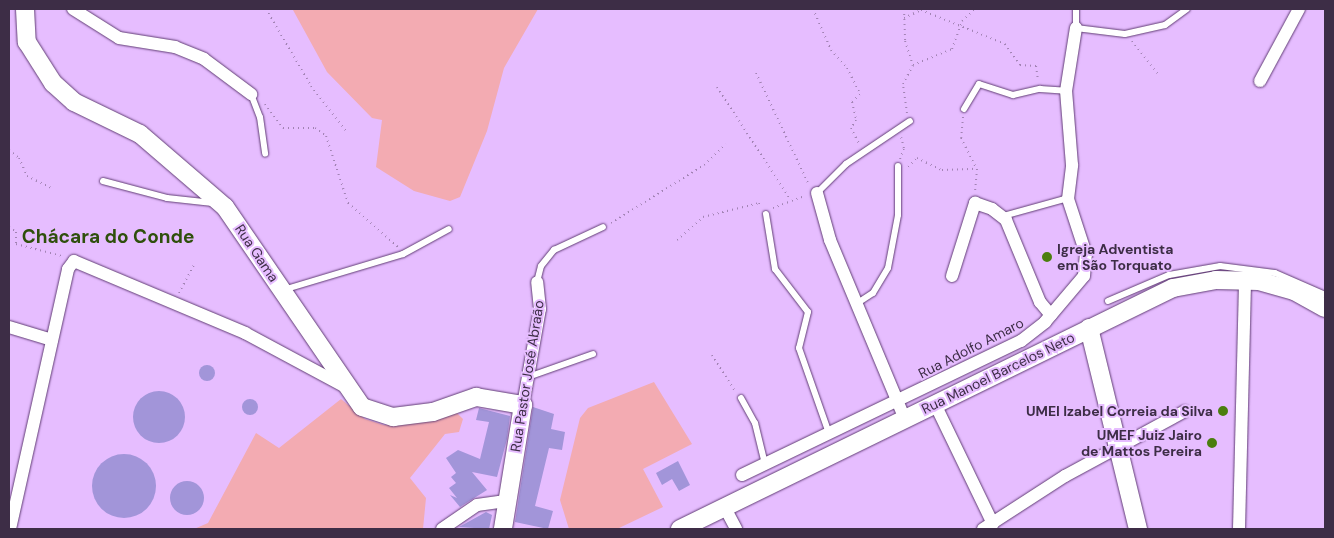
<!DOCTYPE html>
<meta charset="utf-8">
<style>
body{margin:0}
#map{position:relative;width:1334px;height:538px;overflow:hidden;background:#e6bdff;font-family:"DM Sans",sans-serif}
div>[style]{position:absolute}
[style*='--x']{left:calc(var(--x)*1px);top:calc(var(--y)*1px);width:calc(var(--w)*1px);rotate:calc(var(--a)*1deg)}
.green>*{inset:0;background:#f3abb2}
.building>*{inset:0;background:#a295d9}
.round{border-radius:50%}
.path>*{height:2px;margin-top:-1px;transform-origin:0;background:repeating-linear-gradient(90deg,#a283b4 0 1px,transparent 0 5px)}
.roads{filter:drop-shadow(0 0 1px #613d75) drop-shadow(0 0 1px #613d75)}
.lane>*{height:6px;margin:-3px;padding:0 3px;transform-origin:3px;border-radius:3px;background:#fff}
.street>*{height:12px;margin:-6px;padding:0 6px;transform-origin:6px;border-radius:6px;background:#fff}
.secondary>*{height:18px;margin:-9px;padding:0 9px;transform-origin:9px;border-radius:9px;background:#fff}
.dots>*{width:14px;height:14px;translate:-50% -50%;box-sizing:border-box;border:2px solid #e6bdff;border-radius:50%}
span{translate:-50% -50%;white-space:nowrap;text-align:center;line-height:1.15;-webkit-text-stroke:4px #e6bdff;paint-order:stroke}
.poi-label{font-size:14px;color:#3d2d46;font-weight:700}
.left{translate:0 -50%;text-align:left}
.right{translate:-100% -50%;text-align:right}
.street-label{font-size:14px;color:#3d2d46}
.district-label{font-size:19px;color:#2f4f0c;font-weight:700}
.frame{position:absolute;inset:0;border:10px solid #3d2d46;pointer-events:none}
</style>
<div id="map">
<div class="green">
<div style="clip-path:polygon(538px 9px,504px 68px,487px 131px,460px 197px,450px 201px,414px 191px,376px 167px,382px 120px,372px 118px,327px 72px,293px 10px)"></div>
<div style="clip-path:polygon(654px 382px,692px 444px,643px 469px,663px 507px,617px 529px,569px 529px,560px 500px,580px 418px,588px 408px)"></div>
<div style="clip-path:polygon(341px 399px,365px 419px,384px 425px,425px 422px,456px 412px,463px 419px,459px 432px,445px 434px,410px 478px,426px 498px,423px 529px,194px 529px,208px 523px,256px 433px,279px 448px)"></div>
</div>
<div class="building">
<div class="round" style="left:199px;top:365px;width:16px;height:16px"></div>
<div class="round" style="left:133px;top:391px;width:52px;height:52px"></div>
<div class="round" style="left:242px;top:399px;width:16px;height:16px"></div>
<div style="clip-path:polygon(533px 407px,554px 414px,551px 429px,565px 432px,562px 450px,549px 448px,535px 506px,553px 511px,548px 529px,515px 522px)"></div>
<div style="clip-path:polygon(479px 408px,510px 416px,507px 439px,497px 477px,472px 472px,487px 490px,460px 507px,450px 495px,457px 498px,449px 488px,456px 483px,451px 477px,456px 473px,446px 458px,458px 450px,480px 459px,489px 422px,476px 420px)"></div>
<div class="round" style="left:92px;top:454px;width:64px;height:64px"></div>
<div style="clip-path:polygon(678px 461px,690px 485px,679px 491px,672px 479px,662px 485px,656px 473px)"></div>
<div class="round" style="left:170px;top:481px;width:34px;height:34px"></div>
<div style="clip-path:polygon(486px 512px,492px 515px,489px 529px,459px 527px)"></div>
</div>
<div class="path">
<div style="--x:266;--y:9;--w:89;--a:59.7"></div>
<div style="--x:311;--y:86;--w:57;--a:52.1"></div>
<div style="--x:813;--y:9;--w:45;--a:66.3"></div>
<div style="--x:831;--y:50;--w:24;--a:48"></div>
<div style="--x:847;--y:68;--w:29;--a:63"></div>
<div style="--x:860;--y:94;--w:11;--a:135"></div>
<div style="--x:852;--y:102;--w:18;--a:77"></div>
<div style="--x:856;--y:120;--w:9;--a:122"></div>
<div style="--x:851;--y:128;--w:18;--a:63"></div>
<div style="--x:904;--y:9;--w:32;--a:88"></div>
<div style="--x:905;--y:41;--w:25;--a:72"></div>
<div style="--x:904;--y:18;--w:19;--a:-25"></div>
<div style="--x:921;--y:10;--w:91;--a:22"></div>
<div style="--x:1005;--y:44;--w:26;--a:54"></div>
<div style="--x:1020;--y:65;--w:16;--a:4"></div>
<div style="--x:1036;--y:66;--w:14;--a:82"></div>
<div style="--x:1132;--y:41;--w:42;--a:51.8"></div>
<div style="--x:756;--y:73;--w:124;--a:64.7"></div>
<div style="--x:717;--y:87;--w:134;--a:56.9"></div>
<div style="--x:265;--y:104;--w:30;--a:53"></div>
<div style="--x:283;--y:128;--w:32;--a:0"></div>
<div style="--x:315;--y:128;--w:14;--a:36"></div>
<div style="--x:326;--y:136;--w:71;--a:71.8"></div>
<div style="--x:348;--y:203;--w:67;--a:41.3"></div>
<div style="--x:907;--y:113;--w:29;--a:-98"></div>
<div style="--x:903;--y:84;--w:21;--a:-62"></div>
<div style="--x:913;--y:65;--w:42;--a:-22.3"></div>
<div style="--x:952;--y:49;--w:30;--a:-70"></div>
<div style="--x:962;--y:21;--w:18;--a:-43"></div>
<div style="--x:963;--y:117;--w:21;--a:95"></div>
<div style="--x:961;--y:138;--w:35;--a:63"></div>
<div style="--x:9;--y:150;--w:13;--a:39"></div>
<div style="--x:19;--y:158;--w:20;--a:66"></div>
<div style="--x:27;--y:176;--w:28;--a:26"></div>
<div style="--x:900;--y:159;--w:12;--a:-70"></div>
<div style="--x:904;--y:148;--w:11;--a:-105"></div>
<div style="--x:908;--y:167;--w:13;--a:-45"></div>
<div style="--x:917;--y:158;--w:28;--a:26"></div>
<div style="--x:942;--y:170;--w:35;--a:-2"></div>
<div style="--x:977;--y:169;--w:22;--a:95"></div>
<div style="--x:773;--y:208;--w:34;--a:-21"></div>
<div style="--x:611;--y:223;--w:110;--a:-31.9"></div>
<div style="--x:704;--y:165;--w:30;--a:-44"></div>
<div style="--x:9;--y:227;--w:9;--a:36"></div>
<div style="--x:16;--y:232;--w:12;--a:90"></div>
<div style="--x:16;--y:244;--w:48;--a:14.6"></div>
<div style="--x:677;--y:240;--w:35;--a:-41"></div>
<div style="--x:703;--y:217;--w:58;--a:-14"></div>
<div style="--x:759;--y:203;--w:4;--a:63"></div>
<div style="--x:179;--y:293;--w:34;--a:-62"></div>
<div style="--x:712;--y:355;--w:43;--a:57.4"></div>
</div>
<div class="roads">
<div class="lane">
<div style="--x:1076;--y:9;--w:19;--a:90"></div>
<div style="--x:1076;--y:28;--w:49;--a:7"></div>
<div style="--x:1125;--y:34;--w:41;--a:-12.7"></div>
<div style="--x:1165;--y:25;--w:27;--a:-36"></div>
<div style="--x:251;--y:94;--w:25;--a:69"></div>
<div style="--x:260;--y:117;--w:37;--a:82"></div>
<div style="--x:964;--y:109;--w:29;--a:-59"></div>
<div style="--x:979;--y:84;--w:36;--a:18"></div>
<div style="--x:1013;--y:95;--w:28;--a:-13"></div>
<div style="--x:1040;--y:89;--w:26;--a:4"></div>
<div style="--x:103;--y:181;--w:66;--a:14.9"></div>
<div style="--x:167;--y:198;--w:46;--a:6.2"></div>
<div style="--x:817;--y:193;--w:41;--a:-45"></div>
<div style="--x:846;--y:164;--w:77;--a:-33.9"></div>
<div style="--x:766;--y:214;--w:56;--a:80.7"></div>
<div style="--x:775;--y:269;--w:54;--a:52.5"></div>
<div style="--x:808;--y:312;--w:37;--a:104"></div>
<div style="--x:799;--y:348;--w:90;--a:70.6"></div>
<div style="--x:1003;--y:216;--w:67;--a:-15.5"></div>
<div style="--x:537;--y:282;--w:16;--a:-76"></div>
<div style="--x:541;--y:266;--w:21;--a:-51"></div>
<div style="--x:554;--y:250;--w:54;--a:-25.1"></div>
<div style="--x:283;--y:290;--w:125;--a:-16.7"></div>
<div style="--x:403;--y:254;--w:52;--a:-28.5"></div>
<div style="--x:1108;--y:301;--w:66;--a:-23.1"></div>
<div style="--x:1169;--y:275;--w:52;--a:-10"></div>
<div style="--x:1220;--y:266;--w:55;--a:7.3"></div>
<div style="--x:1275;--y:273;--w:55;--a:23.7"></div>
<div style="--x:856;--y:304;--w:20;--a:-33"></div>
<div style="--x:873;--y:293;--w:29;--a:-59"></div>
<div style="--x:888;--y:268;--w:54;--a:-79.3"></div>
<div style="--x:898;--y:215;--w:49;--a:-90"></div>
<div style="--x:528;--y:377;--w:69;--a:-19.5"></div>
<div style="--x:741;--y:398;--w:29;--a:61"></div>
<div style="--x:755;--y:423;--w:42;--a:76.3"></div>
</div>
<div class="street">
<div style="--x:73;--y:9;--w:54;--a:32.2"></div>
<div style="--x:119;--y:38;--w:57;--a:9.1"></div>
<div style="--x:175;--y:47;--w:31;--a:22"></div>
<div style="--x:204;--y:59;--w:59;--a:36.7"></div>
<div style="--x:1260;--y:81;--w:82;--a:-61.6"></div>
<div style="--x:817;--y:193;--w:49;--a:74.5"></div>
<div style="--x:830;--y:240;--w:194;--a:67.3"></div>
<div style="--x:952;--y:276;--w:77;--a:-72.5"></div>
<div style="--x:975;--y:203;--w:18;--a:19"></div>
<div style="--x:992;--y:209;--w:18;--a:38"></div>
<div style="--x:1006;--y:220;--w:89;--a:67.5"></div>
<div style="--x:1040;--y:302;--w:17;--a:50"></div>
<div style="--x:9;--y:327;--w:45;--a:16.8"></div>
<div style="--x:935;--y:404;--w:133;--a:64.2"></div>
<div style="--x:523;--y:405;--w:97;--a:-80"></div>
<div style="--x:540;--y:309;--w:27;--a:-96"></div>
<div style="--x:742;--y:475;--w:310;--a:-25.7"></div>
<div style="--x:1021;--y:341;--w:31;--a:-38"></div>
<div style="--x:1045;--y:322;--w:60;--a:-49.7"></div>
<div style="--x:1084;--y:276;--w:22;--a:-85"></div>
<div style="--x:1086;--y:254;--w:58;--a:-108.1"></div>
<div style="--x:1068;--y:199;--w:34;--a:-83"></div>
<div style="--x:1072;--y:165;--w:74;--a:-94.6"></div>
<div style="--x:1066;--y:91;--w:64;--a:-81"></div>
<div style="--x:724;--y:506;--w:26;--a:62"></div>
<div style="--x:10;--y:529;--w:266;--a:-77.4"></div>
<div style="--x:68;--y:269;--w:10;--a:-53"></div>
<div style="--x:74;--y:261;--w:186;--a:22.8"></div>
<div style="--x:245;--y:333;--w:112;--a:28.2"></div>
<div style="--x:442;--y:529;--w:42;--a:-34.4"></div>
<div style="--x:477;--y:505;--w:29;--a:-8"></div>
<div style="--x:983;--y:529;--w:98;--a:-32.9"></div>
<div style="--x:1065;--y:476;--w:136;--a:-28.4"></div>
<div style="--x:1239;--y:529;--w:250;--a:-88.6"></div>
</div>
<div class="secondary">
<div style="--x:25;--y:9;--w:33;--a:87"></div>
<div style="--x:27;--y:42;--w:49;--a:57.6"></div>
<div style="--x:53;--y:83;--w:28;--a:42"></div>
<div style="--x:74;--y:102;--w:73;--a:25.9"></div>
<div style="--x:140;--y:134;--w:112;--a:40.7"></div>
<div style="--x:225;--y:207;--w:242;--a:55.6"></div>
<div style="--x:362;--y:407;--w:33;--a:18"></div>
<div style="--x:393;--y:417;--w:40;--a:-7.1"></div>
<div style="--x:433;--y:412;--w:46;--a:-19.2"></div>
<div style="--x:476;--y:397;--w:48;--a:9.7"></div>
<div style="--x:523;--y:405;--w:126;--a:99.2"></div>
<div style="--x:1089;--y:328;--w:207;--a:76.3"></div>
<div style="--x:680;--y:529;--w:549;--a:-26.05"></div>
<div style="--x:1173;--y:288;--w:44;--a:-10.5"></div>
<div style="--x:1216;--y:280;--w:43;--a:1.3"></div>
<div style="--x:1259;--y:281;--w:36;--a:16"></div>
<div style="--x:1294;--y:291;--w:35;--a:29"></div>
</div>
</div>
<div class="dots">
<div style="left:1047px;top:257px;background:#4b7e0e"></div>
<div style="left:1223px;top:411px;background:#4b7e0e"></div>
<div style="left:1212px;top:443px;background:#4b7e0e"></div>
</div>
<div class="poi-label">
<span class="left" style="left:1057px;top:257px">Igreja Adventista<br>em São Torquato</span>
<span class="right" style="left:1213px;top:411px">UMEI Izabel Correia da Silva</span>
<span class="right" style="left:1202px;top:443px">UMEF Juiz Jairo<br>de Mattos Pereira</span>
</div>
<div class="street-label">
<span style="left:257px;top:253px;rotate:56deg">Rua Gama</span>
<span style="left:971px;top:348px;rotate:-27deg">Rua Adolfo Amaro</span>
<span style="left:998px;top:373px;rotate:-26deg">Rua Manoel Barcelos Neto</span>
<span style="left:527px;top:376px;rotate:-81deg">Rua Pastor José Abraão</span>
</div>
<div class="district-label">
<span style="left:108px;top:237px">Chácara do Conde</span>
</div>
<div class="frame"></div>
</div>
